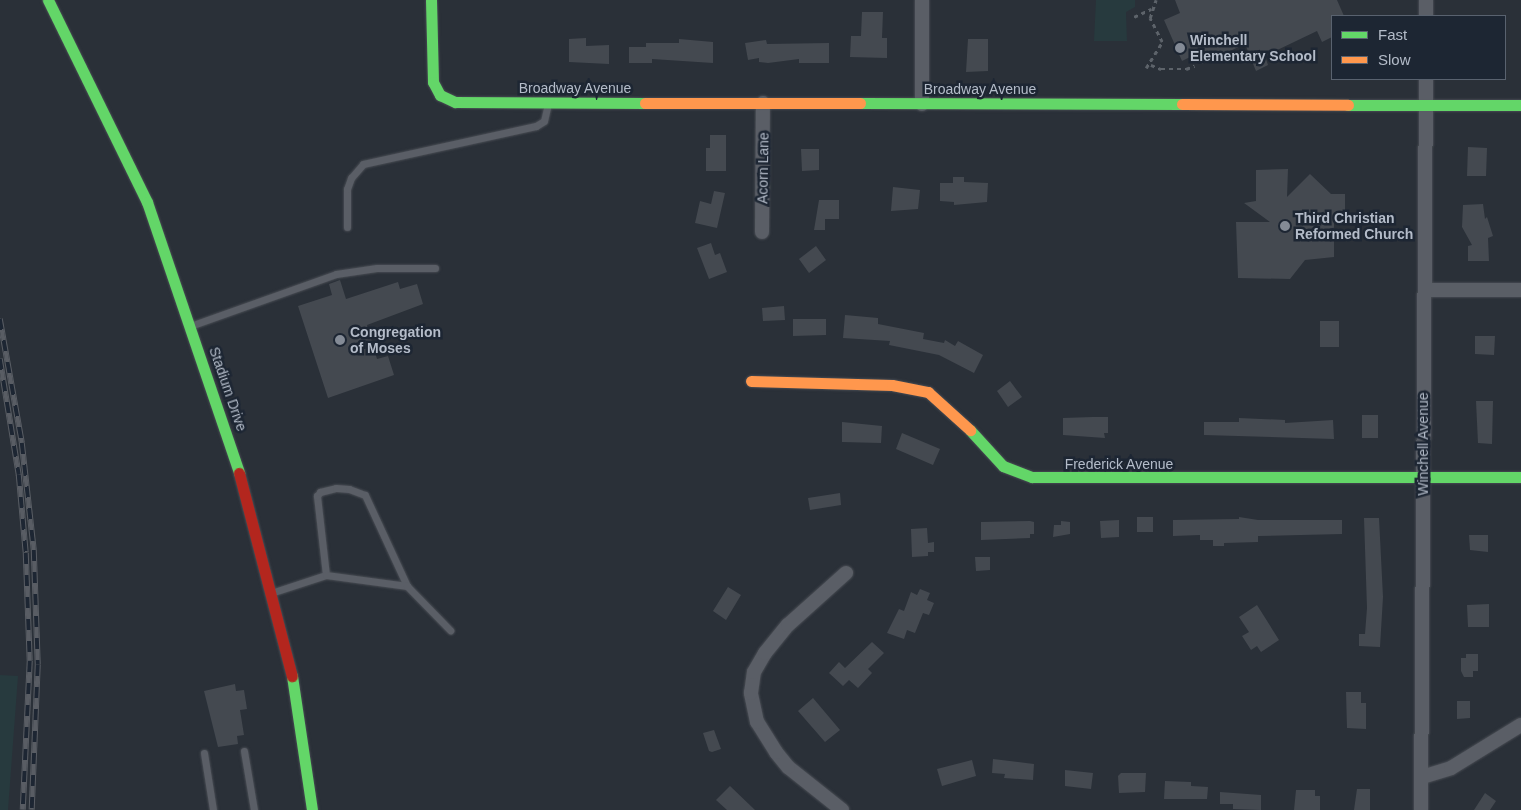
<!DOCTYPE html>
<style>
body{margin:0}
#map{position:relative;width:1521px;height:810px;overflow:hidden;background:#2a3038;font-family:Helvetica,sans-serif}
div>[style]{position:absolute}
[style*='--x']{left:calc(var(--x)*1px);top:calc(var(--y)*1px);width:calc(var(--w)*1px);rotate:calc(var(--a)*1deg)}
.green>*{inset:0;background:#273a3e}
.building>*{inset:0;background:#444950}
.path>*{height:2.5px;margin-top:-1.25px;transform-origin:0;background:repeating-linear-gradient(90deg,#5d636a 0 4px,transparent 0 8px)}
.roads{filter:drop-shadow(0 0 1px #484c53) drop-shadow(0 0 1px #484c53)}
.lane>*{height:7px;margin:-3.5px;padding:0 3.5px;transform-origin:3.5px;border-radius:3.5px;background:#5a5e66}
.street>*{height:14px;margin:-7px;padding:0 7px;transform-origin:7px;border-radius:7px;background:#5a5e66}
.fast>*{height:11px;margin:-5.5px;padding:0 5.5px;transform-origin:5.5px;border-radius:5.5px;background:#63d668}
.slow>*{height:11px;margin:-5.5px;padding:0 5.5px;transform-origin:5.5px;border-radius:5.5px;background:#ff974d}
.jam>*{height:11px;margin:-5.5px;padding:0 5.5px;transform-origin:5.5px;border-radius:5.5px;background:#b3261e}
.rail>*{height:5.5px;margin-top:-2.75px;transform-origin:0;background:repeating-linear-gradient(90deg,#1d2633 0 11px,#595d64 0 22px);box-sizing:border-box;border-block:1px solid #595d64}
.dots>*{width:14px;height:14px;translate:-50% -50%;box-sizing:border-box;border:2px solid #1d2633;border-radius:50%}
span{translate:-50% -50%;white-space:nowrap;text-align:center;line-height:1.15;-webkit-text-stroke:5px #1d2633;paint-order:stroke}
.poi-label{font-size:14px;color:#b4bcc9;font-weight:700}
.left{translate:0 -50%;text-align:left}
.street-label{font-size:14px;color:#b4bcc9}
.legend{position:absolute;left:1331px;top:15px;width:175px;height:65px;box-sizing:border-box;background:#1d2633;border:1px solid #59626f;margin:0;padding:6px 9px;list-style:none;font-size:15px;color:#b4bcc9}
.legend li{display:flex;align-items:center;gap:10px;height:25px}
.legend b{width:25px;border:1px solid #59626f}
</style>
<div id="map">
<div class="green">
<div style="clip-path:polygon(1096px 0,1135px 0,1135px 7px,1126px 12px,1127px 41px,1094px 41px)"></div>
<div style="clip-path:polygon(0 675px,18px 676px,8px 810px,0 810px)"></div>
</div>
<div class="building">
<div style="clip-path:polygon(1175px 0,1337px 0,1344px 16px,1332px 16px,1332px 37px,1322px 42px,1317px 31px,1265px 56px,1268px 65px,1256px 71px,1245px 44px,1202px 64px,1198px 53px,1182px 61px,1164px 20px,1180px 13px)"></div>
<div style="clip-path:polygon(862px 12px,883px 12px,882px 38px,887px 38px,887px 58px,850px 57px,851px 36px,861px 36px)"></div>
<div style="clip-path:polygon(586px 38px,586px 46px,609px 45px,609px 64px,569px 62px,569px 39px)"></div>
<div style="clip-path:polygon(679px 39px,713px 42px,713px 63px,652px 59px,652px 63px,629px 63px,629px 47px,646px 47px,646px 43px,679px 43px)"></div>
<div style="clip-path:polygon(968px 39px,988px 39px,988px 71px,966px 72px)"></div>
<div style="clip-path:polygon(766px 40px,767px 44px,829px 43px,829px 63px,799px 63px,799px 59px,768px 63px,759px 62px,759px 58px,748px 60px,745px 43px)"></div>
<div style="clip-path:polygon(710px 135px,726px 135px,726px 171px,706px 171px,706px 148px,710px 148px)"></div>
<div style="clip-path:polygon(1468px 147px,1487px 148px,1486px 176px,1467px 176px)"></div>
<div style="clip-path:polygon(801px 149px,819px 149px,819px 170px,802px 171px)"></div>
<div style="clip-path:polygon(1288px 169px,1287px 197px,1310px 174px,1331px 194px,1345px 194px,1345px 217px,1334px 216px,1334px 257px,1305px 260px,1290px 279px,1238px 278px,1236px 222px,1270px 222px,1244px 203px,1256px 201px,1256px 170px)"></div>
<div style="clip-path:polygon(953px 177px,964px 177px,964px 182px,988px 183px,987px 202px,954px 205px,954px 202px,940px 201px,940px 183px,953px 183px)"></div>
<div style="clip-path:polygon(893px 187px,920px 190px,918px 209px,891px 211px)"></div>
<div style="clip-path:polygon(714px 191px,725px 193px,717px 228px,695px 223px,700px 201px,711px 204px)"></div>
<div style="clip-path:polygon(819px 200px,839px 200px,839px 219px,825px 219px,825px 230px,814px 230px)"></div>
<div style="clip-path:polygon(1483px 204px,1485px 219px,1487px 217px,1493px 236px,1488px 238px,1489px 261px,1468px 261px,1468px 246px,1472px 245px,1462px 227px,1463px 205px)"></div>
<div style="clip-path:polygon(711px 243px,715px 255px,720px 253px,727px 272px,709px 279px,697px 248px)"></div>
<div style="clip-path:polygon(816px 246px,826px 260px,809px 273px,799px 259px)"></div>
<div style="clip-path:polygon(340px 280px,346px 299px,398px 282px,400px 289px,417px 284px,423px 304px,367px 325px,377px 359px,388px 356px,394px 375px,328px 398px,298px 306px,332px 295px,329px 284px)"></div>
<div style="clip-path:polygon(784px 306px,785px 320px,763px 321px,762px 308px)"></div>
<div style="clip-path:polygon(845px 315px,878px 318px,878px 324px,924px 333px,923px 339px,944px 343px,945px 340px,955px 346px,958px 341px,983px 355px,974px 373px,939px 355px,889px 345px,890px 341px,843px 338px)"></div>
<div style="clip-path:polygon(793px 319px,826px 319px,826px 335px,793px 336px)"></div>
<div style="clip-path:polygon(1320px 321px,1339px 321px,1339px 347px,1320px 347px)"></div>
<div style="clip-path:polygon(1475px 336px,1495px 336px,1494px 355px,1475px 354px)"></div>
<div style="clip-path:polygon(1010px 381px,1022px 397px,1008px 407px,997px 391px)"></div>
<div style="clip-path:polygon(1476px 401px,1493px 401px,1492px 444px,1478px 443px)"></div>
<div style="clip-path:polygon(1362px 415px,1378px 415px,1378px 438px,1362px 438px)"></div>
<div style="clip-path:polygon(1093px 417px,1108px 417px,1108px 433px,1104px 433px,1105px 438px,1063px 435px,1063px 418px)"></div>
<div style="clip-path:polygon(1239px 418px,1285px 420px,1285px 423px,1333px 420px,1334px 439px,1204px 435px,1204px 422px,1239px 422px)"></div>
<div style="clip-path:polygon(842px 422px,882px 426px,881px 443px,842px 442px)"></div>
<div style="clip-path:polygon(902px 433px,940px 449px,933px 465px,896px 449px)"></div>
<div style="clip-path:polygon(840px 493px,841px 505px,810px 510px,808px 498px)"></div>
<div style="clip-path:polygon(1137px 517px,1153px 517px,1153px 532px,1137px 532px)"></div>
<div style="clip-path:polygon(1239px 517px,1258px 520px,1342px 520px,1342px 534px,1258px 536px,1258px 542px,1224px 543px,1224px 546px,1213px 546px,1213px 540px,1200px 540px,1200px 535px,1173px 536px,1173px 520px,1239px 519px)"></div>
<div style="clip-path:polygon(1364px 518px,1379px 518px,1383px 597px,1380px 647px,1359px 646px,1359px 634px,1365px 634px,1367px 608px)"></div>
<div style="clip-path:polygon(1119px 520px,1119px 537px,1101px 538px,1100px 521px)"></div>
<div style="clip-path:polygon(1030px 521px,1034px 522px,1034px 534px,1030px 534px,1030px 538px,981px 540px,981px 522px)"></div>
<div style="clip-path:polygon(1061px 521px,1070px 522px,1070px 534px,1053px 537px,1054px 525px,1061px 525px)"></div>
<div style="clip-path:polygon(927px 528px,928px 543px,934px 542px,934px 552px,928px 552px,928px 556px,912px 557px,911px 529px)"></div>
<div style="clip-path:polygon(1469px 535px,1488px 535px,1488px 552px,1470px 550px)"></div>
<div style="clip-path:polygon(975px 557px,990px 557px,990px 570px,976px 571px)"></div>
<div style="clip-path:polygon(728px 587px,741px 595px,726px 620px,713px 611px)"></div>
<div style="clip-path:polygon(920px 589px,930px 593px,927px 600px,934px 603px,929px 615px,923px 613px,915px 633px,907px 630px,904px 639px,887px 633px,899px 609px,904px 611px,911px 592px,917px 595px)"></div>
<div style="clip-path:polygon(1489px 604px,1489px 627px,1468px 627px,1467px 605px)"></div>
<div style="clip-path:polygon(1257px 605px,1279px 640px,1261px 652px,1257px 646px,1251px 650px,1242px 636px,1249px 632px,1239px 617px)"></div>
<div style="clip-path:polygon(872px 642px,884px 653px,868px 669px,872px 673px,858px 688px,849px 680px,843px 686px,829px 673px,839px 662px,845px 668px)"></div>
<div style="clip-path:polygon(1466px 654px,1478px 654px,1478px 671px,1473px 671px,1473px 677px,1464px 677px,1461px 671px,1461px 658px,1466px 658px)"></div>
<div style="clip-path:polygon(235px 684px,236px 691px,244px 690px,247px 709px,240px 710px,244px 735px,237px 736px,238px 744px,218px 747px,204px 691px)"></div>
<div style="clip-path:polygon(1346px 692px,1361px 692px,1361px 703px,1366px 703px,1366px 729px,1347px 728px)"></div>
<div style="clip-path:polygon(813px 698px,840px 730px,825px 742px,798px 711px)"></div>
<div style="clip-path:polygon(1457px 701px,1470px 701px,1470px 718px,1457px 719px)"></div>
<div style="clip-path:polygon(714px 730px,721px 749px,712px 752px,709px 751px,703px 733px)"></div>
<div style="clip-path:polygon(993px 759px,1034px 764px,1033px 780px,1004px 778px,1005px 774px,992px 773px)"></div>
<div style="clip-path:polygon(972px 760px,976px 776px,942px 786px,937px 769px)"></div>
<div style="clip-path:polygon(1065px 770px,1093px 773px,1091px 789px,1065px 786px)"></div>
<div style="clip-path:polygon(1121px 773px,1146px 773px,1145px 792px,1119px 793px,1118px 776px)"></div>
<div style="clip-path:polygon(1165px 781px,1191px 782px,1191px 786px,1208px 787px,1207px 799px,1164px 799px)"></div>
<div style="clip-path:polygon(730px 786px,755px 810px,727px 810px,716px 800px)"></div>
<div style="clip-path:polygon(1357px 789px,1370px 789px,1370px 810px,1354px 810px)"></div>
<div style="clip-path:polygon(1296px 790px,1315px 790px,1315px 796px,1320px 796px,1320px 810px,1294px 810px)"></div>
<div style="clip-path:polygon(1220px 792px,1261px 795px,1261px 810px,1233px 809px,1233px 804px,1220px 804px)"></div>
<div style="clip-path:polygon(1485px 793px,1496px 801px,1490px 810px,1474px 810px)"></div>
</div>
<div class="path">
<div style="--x:1134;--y:17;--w:19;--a:-25"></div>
<div style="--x:1151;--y:65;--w:11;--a:22"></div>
<div style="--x:1161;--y:69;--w:25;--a:0"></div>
<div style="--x:1186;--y:69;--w:9;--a:-21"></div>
<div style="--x:1146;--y:68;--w:31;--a:-58"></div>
<div style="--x:1162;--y:42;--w:27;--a:-117"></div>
<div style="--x:1150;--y:18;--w:19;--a:-72"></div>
</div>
<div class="roads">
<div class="lane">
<div style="--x:347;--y:227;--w:38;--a:-90"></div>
<div style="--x:347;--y:189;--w:12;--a:-70"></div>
<div style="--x:351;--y:178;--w:18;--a:-49"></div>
<div style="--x:363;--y:164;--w:177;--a:-12.4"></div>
<div style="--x:536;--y:126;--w:9;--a:-32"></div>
<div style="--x:544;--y:121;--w:18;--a:-77"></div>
<div style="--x:193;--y:325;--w:152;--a:-19.6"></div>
<div style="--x:336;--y:274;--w:41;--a:-8.3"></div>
<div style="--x:377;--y:268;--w:58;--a:0"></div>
<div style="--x:326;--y:575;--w:80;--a:-96.5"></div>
<div style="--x:317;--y:496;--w:5;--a:-53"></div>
<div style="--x:320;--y:492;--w:16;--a:-14"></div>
<div style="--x:336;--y:488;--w:13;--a:4"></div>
<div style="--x:349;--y:489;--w:17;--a:21"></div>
<div style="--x:365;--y:495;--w:100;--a:65.2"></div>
<div style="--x:274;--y:592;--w:55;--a:-18.1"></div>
<div style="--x:326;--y:575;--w:82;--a:7.7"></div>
<div style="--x:407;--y:586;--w:62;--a:45.7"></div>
<div style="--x:244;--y:751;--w:60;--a:80.4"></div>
<div style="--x:204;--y:753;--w:58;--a:81"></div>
</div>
<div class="street">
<div style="--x:922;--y:0;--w:104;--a:90"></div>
<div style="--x:1426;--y:16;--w:16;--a:-90"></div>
<div style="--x:762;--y:232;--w:129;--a:-89.6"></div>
<div style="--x:1425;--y:290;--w:96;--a:0"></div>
<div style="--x:1422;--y:777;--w:30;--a:-17"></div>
<div style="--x:1451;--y:768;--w:82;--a:-31.6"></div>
<div style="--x:842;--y:810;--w:69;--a:-141.5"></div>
<div style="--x:788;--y:767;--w:19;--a:-129"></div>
<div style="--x:776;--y:752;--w:36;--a:-122"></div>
<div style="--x:757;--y:722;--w:30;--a:-102"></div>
<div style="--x:751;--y:693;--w:21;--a:-82"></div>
<div style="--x:754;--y:672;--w:22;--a:-60"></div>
<div style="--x:765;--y:653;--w:36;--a:-51"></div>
<div style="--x:788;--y:625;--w:78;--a:-41.9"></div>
<div style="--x:1421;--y:810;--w:731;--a:-89.61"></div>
</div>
<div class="fast">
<div style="--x:48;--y:0;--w:225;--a:63.9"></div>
<div style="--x:147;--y:202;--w:286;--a:71.2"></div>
<div style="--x:431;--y:0;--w:82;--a:88.6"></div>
<div style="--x:433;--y:82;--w:15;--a:62"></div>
<div style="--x:440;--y:95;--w:17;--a:25"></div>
<div style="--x:455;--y:102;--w:190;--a:0.3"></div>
<div style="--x:860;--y:103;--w:322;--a:0.2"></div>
<div style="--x:1348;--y:105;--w:173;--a:0"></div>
<div style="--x:970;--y:430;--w:49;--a:47.5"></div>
<div style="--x:1003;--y:466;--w:31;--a:21"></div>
<div style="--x:1032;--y:477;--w:489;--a:0"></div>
<div style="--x:292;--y:676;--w:135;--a:81.5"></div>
</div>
<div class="slow">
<div style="--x:645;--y:103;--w:215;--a:0"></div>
<div style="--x:1182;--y:104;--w:166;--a:0.3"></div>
<div style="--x:751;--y:381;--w:141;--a:1.6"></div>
<div style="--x:892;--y:385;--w:37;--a:11"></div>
<div style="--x:928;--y:392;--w:57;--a:42.1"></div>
</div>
<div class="jam">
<div style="--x:239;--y:473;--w:210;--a:75.4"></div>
</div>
</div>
<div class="rail">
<div style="--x:0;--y:319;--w:126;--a:79.9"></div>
<div style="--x:22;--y:443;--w:108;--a:83.6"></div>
<div style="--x:34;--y:550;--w:115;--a:88"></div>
<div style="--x:38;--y:665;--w:145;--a:92.4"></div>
<div style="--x:0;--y:359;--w:118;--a:80.7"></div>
<div style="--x:19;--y:475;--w:78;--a:84.9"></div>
<div style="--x:26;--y:553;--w:108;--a:87.9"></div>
<div style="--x:30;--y:661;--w:149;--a:92.7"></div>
</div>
<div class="dots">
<div style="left:1180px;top:48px;background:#848b96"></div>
<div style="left:1285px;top:226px;background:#848b96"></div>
<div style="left:340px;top:340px;background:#848b96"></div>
</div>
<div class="poi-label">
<span class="left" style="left:1190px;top:48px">Winchell<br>Elementary School</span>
<span class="left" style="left:1295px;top:226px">Third Christian<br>Reformed Church</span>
<span class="left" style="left:350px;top:340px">Congregation<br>of Moses</span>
</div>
<div class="street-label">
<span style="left:575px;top:88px">Broadway Avenue</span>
<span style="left:980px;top:89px">Broadway Avenue</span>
<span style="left:763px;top:168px;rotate:-89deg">Acorn Lane</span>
<span style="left:228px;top:389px;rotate:71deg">Stadium Drive</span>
<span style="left:1423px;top:444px;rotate:-90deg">Winchell Avenue</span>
<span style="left:1119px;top:464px">Frederick Avenue</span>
</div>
<ul class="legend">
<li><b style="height:6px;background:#63d668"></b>Fast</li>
<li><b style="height:6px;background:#ff974d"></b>Slow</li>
</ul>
</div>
